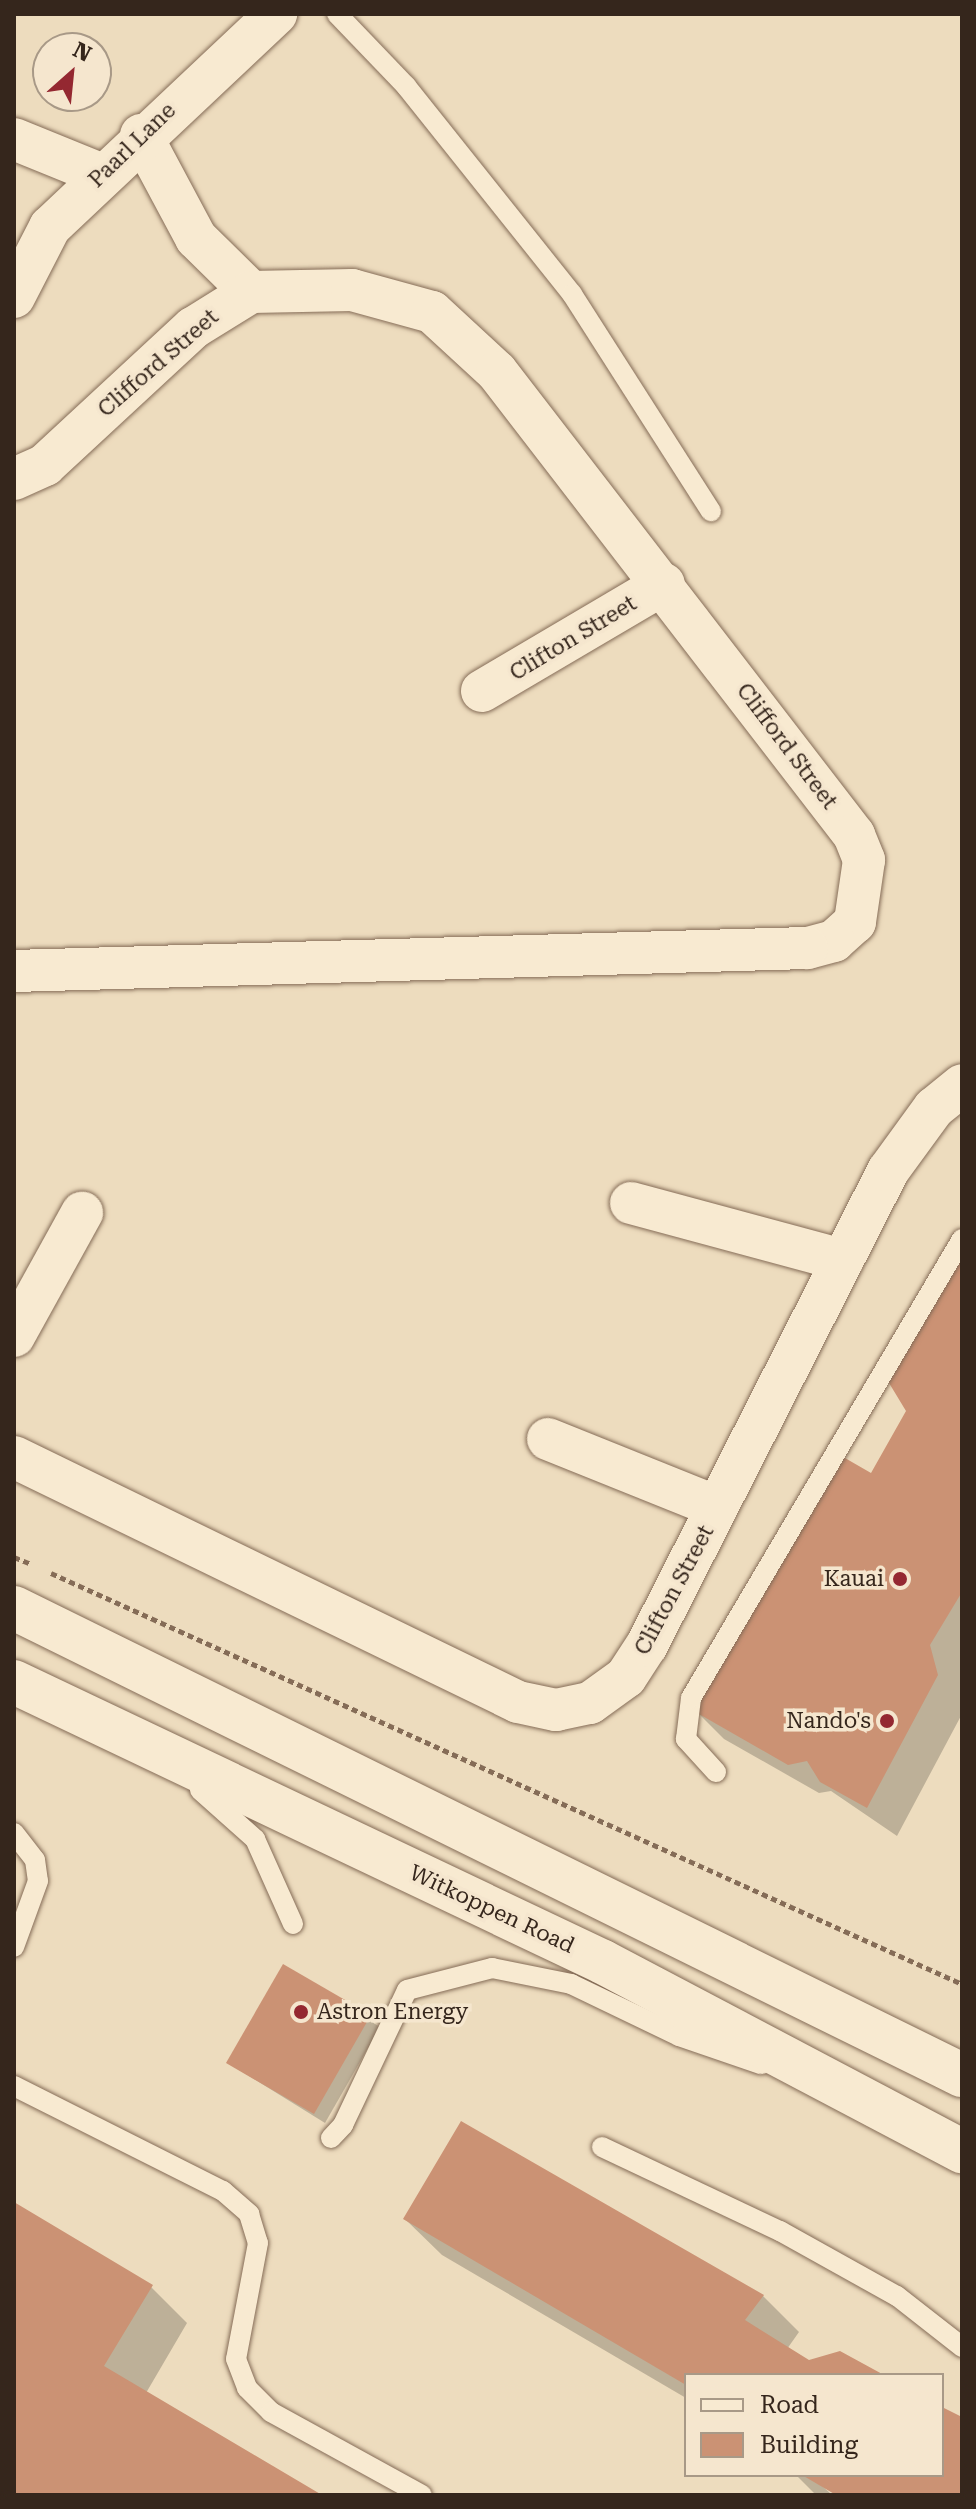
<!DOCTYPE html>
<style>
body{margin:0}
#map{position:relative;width:976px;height:2509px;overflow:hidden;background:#eddcbe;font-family:"Roboto Serif",serif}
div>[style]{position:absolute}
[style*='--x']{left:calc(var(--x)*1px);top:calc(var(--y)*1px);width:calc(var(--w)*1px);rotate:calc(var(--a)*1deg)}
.shadow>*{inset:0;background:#0003}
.building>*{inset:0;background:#cb9274}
.path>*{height:5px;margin-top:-2.5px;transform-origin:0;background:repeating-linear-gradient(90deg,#856c57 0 6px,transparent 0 10px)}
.roads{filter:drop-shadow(0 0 2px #856c57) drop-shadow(0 0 2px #856c57)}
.lane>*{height:20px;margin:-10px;padding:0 10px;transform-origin:10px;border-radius:10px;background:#f8ead1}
.street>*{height:42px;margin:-21px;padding:0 21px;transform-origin:21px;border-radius:21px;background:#f8ead1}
.secondary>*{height:44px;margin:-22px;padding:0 22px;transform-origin:22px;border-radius:22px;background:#f8ead1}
.dots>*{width:22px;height:22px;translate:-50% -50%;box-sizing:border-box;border:4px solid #f5e6ce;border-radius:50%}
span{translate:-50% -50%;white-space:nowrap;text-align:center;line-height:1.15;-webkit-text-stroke:7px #f5e6ce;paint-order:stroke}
.street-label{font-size:22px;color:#35261c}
.poi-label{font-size:22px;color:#35261c}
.right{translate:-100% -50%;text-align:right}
.left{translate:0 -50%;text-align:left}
.frame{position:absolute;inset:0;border:16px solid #35261c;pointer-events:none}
.legend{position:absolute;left:684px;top:2373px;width:260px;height:104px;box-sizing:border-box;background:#f5e6ce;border:2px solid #a89987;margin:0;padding:10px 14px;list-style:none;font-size:24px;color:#35261c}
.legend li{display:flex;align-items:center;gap:16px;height:40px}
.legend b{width:40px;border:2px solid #a89987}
.north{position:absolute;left:32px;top:32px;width:80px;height:80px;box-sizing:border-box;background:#f5e6ce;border:2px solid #a89987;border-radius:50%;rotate:27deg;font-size:22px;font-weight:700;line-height:32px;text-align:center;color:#35261c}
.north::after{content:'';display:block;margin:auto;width:28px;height:36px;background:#942831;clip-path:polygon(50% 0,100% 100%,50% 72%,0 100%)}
</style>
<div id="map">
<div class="shadow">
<div style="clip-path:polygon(962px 1257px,962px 1714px,897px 1836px,831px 1791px,819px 1793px,724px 1739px,695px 1710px,871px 1476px,908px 1411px)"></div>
<div style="clip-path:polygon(283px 1967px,380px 2027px,325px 2123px,228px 2063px)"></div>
<div style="clip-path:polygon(14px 2205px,151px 2287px,187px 2323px,146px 2393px,318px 2495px,14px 2495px)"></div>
<div style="clip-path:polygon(405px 2219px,763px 2296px,799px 2332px,787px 2349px,808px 2362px,880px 2375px,686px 2375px,686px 2398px,442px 2255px)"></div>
<div style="clip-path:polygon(942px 2409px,962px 2420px,962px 2495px,840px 2495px,818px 2482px,832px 2495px,816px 2495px,796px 2475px,942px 2475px)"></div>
</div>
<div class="building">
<div style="clip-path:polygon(962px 1253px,962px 1592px,930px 1645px,938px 1675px,867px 1808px,820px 1782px,807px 1761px,788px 1765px,692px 1710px,838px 1454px,871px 1473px,906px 1411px,886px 1378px)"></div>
<div style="clip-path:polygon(283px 1964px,371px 2015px,314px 2114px,226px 2063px)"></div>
<div style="clip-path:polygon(461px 2121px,764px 2295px,745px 2320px,809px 2360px,840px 2351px,884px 2375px,686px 2375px,686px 2385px,403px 2219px)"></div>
<div style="clip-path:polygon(14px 2202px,153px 2285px,104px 2366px,322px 2495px,14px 2495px)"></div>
<div style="clip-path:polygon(942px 2407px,962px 2417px,962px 2495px,836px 2495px,802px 2475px,942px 2475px)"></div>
</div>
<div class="path">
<div style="--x:14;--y:1557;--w:18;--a:22"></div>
<div style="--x:51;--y:1573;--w:999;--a:24.28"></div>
</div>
<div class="roads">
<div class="lane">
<div style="--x:337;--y:14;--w:100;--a:46.2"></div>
<div style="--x:406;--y:86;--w:266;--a:51.4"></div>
<div style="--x:572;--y:294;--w:258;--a:57.4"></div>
<div style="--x:716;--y:1772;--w:45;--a:-132.3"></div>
<div style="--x:686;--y:1739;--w:41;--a:-83"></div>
<div style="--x:691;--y:1698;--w:533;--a:-59.44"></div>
<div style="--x:200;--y:1790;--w:74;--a:41.7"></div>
<div style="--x:255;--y:1839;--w:93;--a:65.9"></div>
<div style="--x:14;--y:1833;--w:34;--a:52"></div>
<div style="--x:35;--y:1860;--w:21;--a:82"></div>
<div style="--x:38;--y:1881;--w:70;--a:110"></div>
<div style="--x:14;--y:2086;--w:234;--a:26.7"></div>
<div style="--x:223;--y:2191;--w:35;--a:41"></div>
<div style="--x:249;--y:2214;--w:30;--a:73"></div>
<div style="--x:258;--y:2243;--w:118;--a:100.7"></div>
<div style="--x:236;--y:2359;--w:31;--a:69"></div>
<div style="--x:247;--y:2388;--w:34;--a:45"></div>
<div style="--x:271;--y:2412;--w:172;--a:28.8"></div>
<div style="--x:331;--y:2138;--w:18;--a:-47"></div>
<div style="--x:343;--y:2125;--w:149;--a:-64.6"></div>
<div style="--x:407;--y:1990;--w:88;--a:-14.5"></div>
<div style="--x:492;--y:1968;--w:81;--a:11.4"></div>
<div style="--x:571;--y:1984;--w:120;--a:25.7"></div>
<div style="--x:679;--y:2036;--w:87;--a:18.9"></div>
<div style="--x:602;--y:2147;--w:197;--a:25.3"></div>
<div style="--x:780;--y:2231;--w:134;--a:29.1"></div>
<div style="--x:897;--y:2296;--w:83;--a:38.1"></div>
</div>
<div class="street">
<div style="--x:141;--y:135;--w:117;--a:61.9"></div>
<div style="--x:196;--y:238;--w:77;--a:44.5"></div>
<div style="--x:14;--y:139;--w:93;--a:22.1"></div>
<div style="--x:14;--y:297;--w:79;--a:-62.8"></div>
<div style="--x:50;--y:227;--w:311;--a:-43.3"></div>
<div style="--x:14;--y:479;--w:34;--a:-24"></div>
<div style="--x:45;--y:465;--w:202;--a:-42.8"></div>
<div style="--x:193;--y:328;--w:68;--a:-31.8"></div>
<div style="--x:251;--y:292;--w:101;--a:-1.1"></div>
<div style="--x:352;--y:290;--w:83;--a:15.4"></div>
<div style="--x:432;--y:312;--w:88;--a:42.7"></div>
<div style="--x:497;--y:372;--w:585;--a:52.37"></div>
<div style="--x:854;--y:835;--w:27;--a:68"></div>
<div style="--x:864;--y:860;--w:63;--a:98.3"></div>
<div style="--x:855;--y:922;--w:28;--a:138"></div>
<div style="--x:834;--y:941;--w:28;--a:165"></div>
<div style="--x:807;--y:948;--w:793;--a:178.34"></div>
<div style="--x:482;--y:691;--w:211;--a:-30.5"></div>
<div style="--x:631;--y:1203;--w:219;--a:15.1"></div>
<div style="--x:14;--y:1336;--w:141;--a:-61.1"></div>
<div style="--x:548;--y:1439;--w:182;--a:21.9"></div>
<div style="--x:14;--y:1457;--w:560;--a:25.92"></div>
<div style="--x:518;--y:1702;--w:39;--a:12"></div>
<div style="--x:556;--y:1710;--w:35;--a:-12"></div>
<div style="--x:590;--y:1703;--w:44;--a:-35.8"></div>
<div style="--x:626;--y:1677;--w:38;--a:-57"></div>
<div style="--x:647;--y:1645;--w:532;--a:-63.05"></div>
<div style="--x:888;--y:1171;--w:78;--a:-53.9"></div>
<div style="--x:934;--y:1108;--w:36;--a:-39"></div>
</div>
<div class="secondary">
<div style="--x:14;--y:1608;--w:1057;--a:26.23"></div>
<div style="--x:14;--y:1682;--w:652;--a:25.43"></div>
<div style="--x:603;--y:1962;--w:406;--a:27.8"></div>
</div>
</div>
<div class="dots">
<div style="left:900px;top:1579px;background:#942831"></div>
<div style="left:887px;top:1721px;background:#942831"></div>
<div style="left:301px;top:2012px;background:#942831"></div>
</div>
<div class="street-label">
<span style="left:132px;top:145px;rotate:-44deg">Paarl Lane</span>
<span style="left:158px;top:363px;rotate:-41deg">Clifford Street</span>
<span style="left:573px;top:638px;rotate:-31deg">Clifton Street</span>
<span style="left:787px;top:746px;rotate:53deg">Clifford Street</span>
<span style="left:674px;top:1590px;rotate:-62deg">Clifton Street</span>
<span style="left:492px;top:1909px;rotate:25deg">Witkoppen Road</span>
</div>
<div class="poi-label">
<span class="right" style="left:884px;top:1579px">Kauai</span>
<span class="right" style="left:871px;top:1721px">Nando's</span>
<span class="left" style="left:317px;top:2012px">Astron Energy</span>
</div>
<div class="frame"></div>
<ul class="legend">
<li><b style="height:10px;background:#f8ead1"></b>Road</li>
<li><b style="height:22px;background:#cb9274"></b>Building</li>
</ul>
<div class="north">N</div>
</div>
